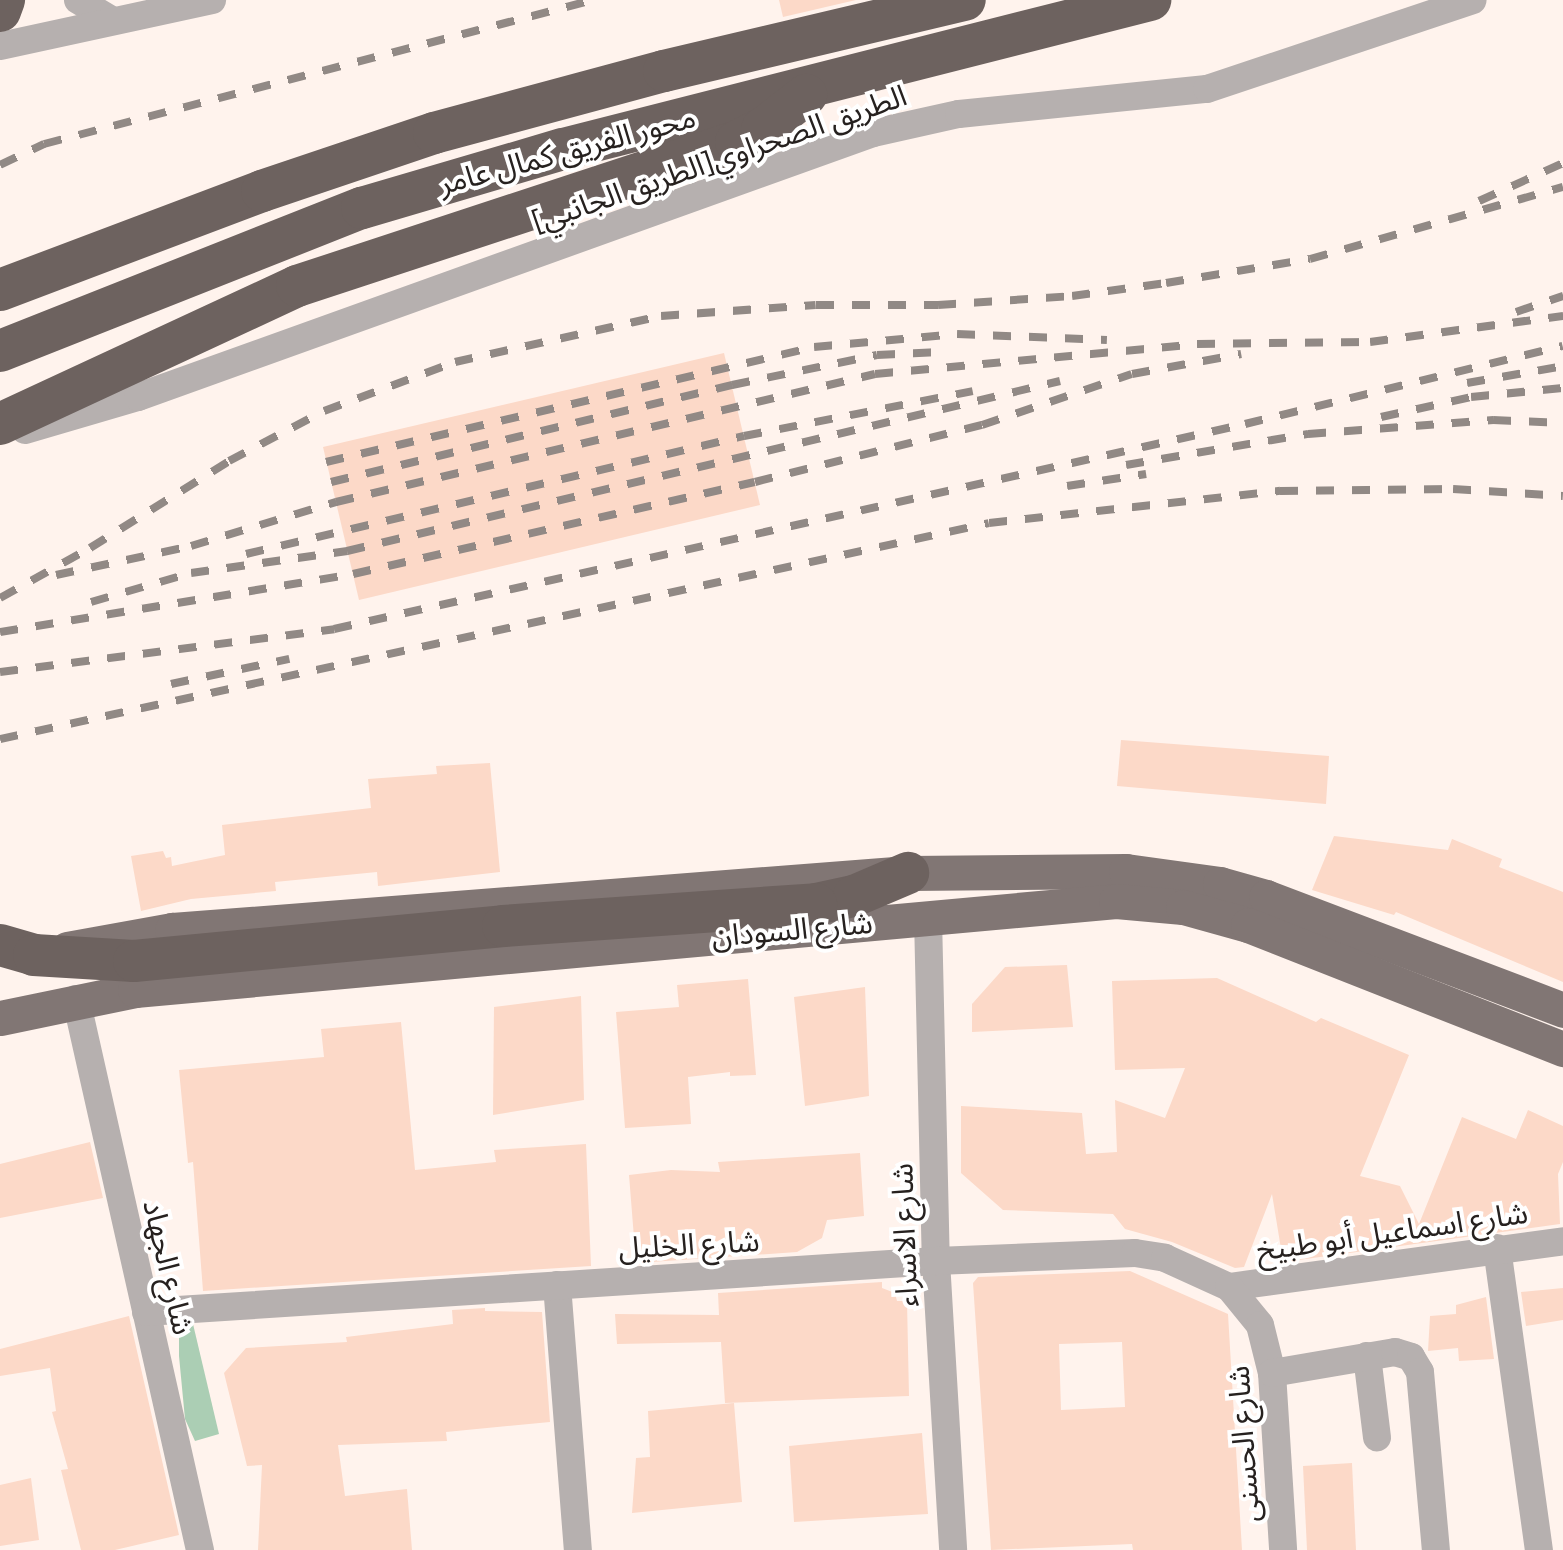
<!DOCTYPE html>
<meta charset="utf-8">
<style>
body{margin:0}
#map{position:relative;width:1563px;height:1550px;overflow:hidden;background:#fff3ed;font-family:"Titillium Web","Noto Sans Arabic",sans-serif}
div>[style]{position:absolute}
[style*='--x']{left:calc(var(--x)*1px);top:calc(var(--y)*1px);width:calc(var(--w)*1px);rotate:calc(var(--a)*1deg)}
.green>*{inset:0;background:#abceb4}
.building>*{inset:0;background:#fcd9c8}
.minor>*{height:28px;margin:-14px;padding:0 14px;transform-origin:14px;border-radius:14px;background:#b6b0af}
.major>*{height:35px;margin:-17.5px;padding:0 17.5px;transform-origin:17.5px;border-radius:17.5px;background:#817674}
.highway>*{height:42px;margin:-21px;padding:0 21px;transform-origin:21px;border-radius:21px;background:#6d625f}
.rail>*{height:8px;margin-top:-4px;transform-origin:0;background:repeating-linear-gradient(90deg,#918985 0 18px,transparent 0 36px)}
.highway-bridge>*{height:42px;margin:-21px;padding:0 21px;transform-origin:21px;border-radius:21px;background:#6d625f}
span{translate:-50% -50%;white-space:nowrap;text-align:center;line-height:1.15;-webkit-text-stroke:8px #fff;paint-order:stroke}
.street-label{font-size:30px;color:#26211f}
</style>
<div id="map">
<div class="green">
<div style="clip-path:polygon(193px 1324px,219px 1434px,195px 1441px,185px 1419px,179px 1356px,179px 1333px)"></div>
</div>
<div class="building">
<div style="clip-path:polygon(779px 0,856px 0,783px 17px)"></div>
<div style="clip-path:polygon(724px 353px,760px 505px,359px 600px,323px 447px)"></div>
<div style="clip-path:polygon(1121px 740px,1329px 756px,1326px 804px,1117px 786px)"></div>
<div style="clip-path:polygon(490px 763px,500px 872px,378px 886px,377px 872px,275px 882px,276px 891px,191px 899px,141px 911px,131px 856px,163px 851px,166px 858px,171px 857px,172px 866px,225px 855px,222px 825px,371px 808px,368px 779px,437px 774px,436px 766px)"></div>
<div style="clip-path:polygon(1334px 836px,1448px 850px,1452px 839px,1502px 859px,1499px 867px,1563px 892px,1563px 982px,1396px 912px,1394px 915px,1312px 890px)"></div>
<div style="clip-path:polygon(1067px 965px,1073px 1027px,972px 1032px,972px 1004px,1005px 967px)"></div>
<div style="clip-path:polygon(1217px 978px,1316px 1022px,1321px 1018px,1409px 1055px,1360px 1176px,1400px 1186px,1419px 1224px,1462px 1117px,1516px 1139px,1528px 1110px,1563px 1126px,1563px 1162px,1558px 1174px,1560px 1224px,1291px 1261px,1290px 1254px,1282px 1255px,1272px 1194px,1244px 1267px,1235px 1268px,1172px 1242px,1125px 1229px,1113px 1214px,1003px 1210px,961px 1173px,961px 1106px,1082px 1113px,1086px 1154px,1117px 1152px,1115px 1100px,1165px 1118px,1185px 1068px,1115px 1070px,1112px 981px)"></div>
<div style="clip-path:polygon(748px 979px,756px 1075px,730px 1076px,730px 1072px,688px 1077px,691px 1124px,625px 1128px,616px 1012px,679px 1007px,677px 985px)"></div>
<div style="clip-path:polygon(865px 987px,869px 1096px,805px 1106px,794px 997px)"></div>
<div style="clip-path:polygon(581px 996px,584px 1100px,493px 1115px,494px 1007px)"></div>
<div style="clip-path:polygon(401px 1022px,415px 1170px,496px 1162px,494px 1150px,586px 1144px,591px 1266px,203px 1291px,193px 1162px,188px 1163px,179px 1070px,324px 1057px,321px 1029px)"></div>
<div style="clip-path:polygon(90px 1142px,103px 1198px,0 1218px,0 1164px)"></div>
<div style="clip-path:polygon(860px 1153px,864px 1216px,827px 1220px,822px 1238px,797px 1252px,636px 1263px,629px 1175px,671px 1170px,720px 1172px,718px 1162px)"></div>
<div style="clip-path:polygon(evenodd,1130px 1271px,1228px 1314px,1242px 1550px,1133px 1550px,1132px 1544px,991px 1550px,973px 1283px,978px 1277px,1130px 1271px,1122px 1342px,1125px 1407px,1061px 1410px,1059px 1344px,1122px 1342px)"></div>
<div style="clip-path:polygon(882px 1282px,882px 1288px,895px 1293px,897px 1301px,907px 1301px,909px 1396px,725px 1403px,721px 1342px,617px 1344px,615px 1314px,719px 1315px,718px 1293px)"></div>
<div style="clip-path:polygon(1563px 1288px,1563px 1320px,1526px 1326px,1521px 1292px)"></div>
<div style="clip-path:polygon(1486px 1297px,1494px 1359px,1459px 1361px,1458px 1348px,1428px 1351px,1430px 1316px,1456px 1314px,1456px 1305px)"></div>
<div style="clip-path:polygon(485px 1308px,485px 1311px,542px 1312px,550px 1422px,446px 1432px,447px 1441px,338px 1445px,345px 1496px,407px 1489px,412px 1550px,258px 1550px,262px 1465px,247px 1466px,224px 1373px,246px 1348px,347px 1342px,346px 1337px,453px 1324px,452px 1310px)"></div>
<div style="clip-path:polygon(129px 1316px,179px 1535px,115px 1550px,81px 1550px,61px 1470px,68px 1469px,52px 1412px,56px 1411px,50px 1368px,0 1376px,0 1349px)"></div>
<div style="clip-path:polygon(734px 1403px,742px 1502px,632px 1513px,636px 1458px,650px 1457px,648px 1411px)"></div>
<div style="clip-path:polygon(922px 1433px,928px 1514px,794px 1522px,789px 1446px)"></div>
<div style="clip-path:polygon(1352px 1463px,1356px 1550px,1307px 1550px,1303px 1466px)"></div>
<div style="clip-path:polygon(31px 1478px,39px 1540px,0 1546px,0 1485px)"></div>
</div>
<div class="minor">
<div style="--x:78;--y:0;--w:39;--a:31"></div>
<div style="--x:0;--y:46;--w:217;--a:-12.2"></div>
<div style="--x:25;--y:430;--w:118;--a:-16.3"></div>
<div style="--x:138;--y:397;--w:781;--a:-19.76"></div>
<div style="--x:873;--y:133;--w:88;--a:-12.5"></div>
<div style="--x:959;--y:114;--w:249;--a:-5.8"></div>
<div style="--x:1207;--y:89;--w:280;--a:-18.5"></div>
<div style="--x:928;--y:917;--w:344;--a:88.7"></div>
<div style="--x:936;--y:1261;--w:289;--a:86.6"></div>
<div style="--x:76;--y:999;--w:565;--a:77.32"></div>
<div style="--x:1497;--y:1248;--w:305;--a:82.1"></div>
<div style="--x:557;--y:1285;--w:266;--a:85.5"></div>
<div style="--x:1229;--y:1287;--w:337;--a:-7.8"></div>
<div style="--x:146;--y:1312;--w:792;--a:-3.69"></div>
<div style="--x:936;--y:1261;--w:199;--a:-2.3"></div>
<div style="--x:1135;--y:1253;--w:30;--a:9"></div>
<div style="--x:1165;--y:1258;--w:70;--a:24.4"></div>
<div style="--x:1229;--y:1287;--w:49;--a:50.8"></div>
<div style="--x:1260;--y:1325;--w:49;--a:76"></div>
<div style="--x:1272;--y:1373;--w:177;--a:86.4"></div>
<div style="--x:1367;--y:1356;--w:82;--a:83"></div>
<div style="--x:1272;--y:1373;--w:125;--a:-9.7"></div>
<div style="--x:1395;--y:1352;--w:17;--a:17"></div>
<div style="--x:1411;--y:1357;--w:17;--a:59"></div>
<div style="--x:1420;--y:1372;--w:179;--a:84.9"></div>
</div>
<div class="major">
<div style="--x:67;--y:949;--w:107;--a:-10.3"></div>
<div style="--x:172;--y:930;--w:738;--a:-4.43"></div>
<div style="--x:908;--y:873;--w:218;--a:-0.5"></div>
<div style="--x:1126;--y:871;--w:95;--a:7.9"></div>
<div style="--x:1220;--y:884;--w:48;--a:15.8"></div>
<div style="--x:1266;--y:897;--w:318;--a:20.8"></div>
<div style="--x:0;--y:1018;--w:138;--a:-11.7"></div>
<div style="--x:135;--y:990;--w:985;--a:-5.18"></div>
<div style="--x:1116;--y:901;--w:67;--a:5.1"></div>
<div style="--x:1183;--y:907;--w:67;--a:15.5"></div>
<div style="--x:1248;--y:925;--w:339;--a:21.5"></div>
</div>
<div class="highway">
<div style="--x:0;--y:11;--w:12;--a:-70"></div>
<div style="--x:0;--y:290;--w:280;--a:-20.7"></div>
<div style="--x:262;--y:191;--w:182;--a:-18.6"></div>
<div style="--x:434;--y:133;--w:238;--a:-15.1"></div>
<div style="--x:664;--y:71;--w:309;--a:-13.3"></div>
<div style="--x:0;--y:351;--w:389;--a:-21.6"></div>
<div style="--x:362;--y:208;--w:209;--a:-16.4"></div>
<div style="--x:563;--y:149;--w:606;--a:-14.24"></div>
<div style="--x:0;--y:424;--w:327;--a:-24.9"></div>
<div style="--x:297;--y:286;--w:462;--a:-18.2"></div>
<div style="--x:736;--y:142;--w:29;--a:-27"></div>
<div style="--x:762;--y:129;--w:56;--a:-37.7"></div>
<div style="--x:816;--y:904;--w:39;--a:-12"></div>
<div style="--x:854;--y:896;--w:59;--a:-23.1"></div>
</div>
<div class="rail">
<div style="--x:0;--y:165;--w:49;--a:-25.5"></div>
<div style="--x:44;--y:144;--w:568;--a:-14.7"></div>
<div style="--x:1479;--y:201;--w:92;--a:-24.3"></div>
<div style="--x:1516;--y:312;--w:50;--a:-18.8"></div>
<div style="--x:1467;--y:383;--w:97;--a:-10"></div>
<div style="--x:1381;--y:417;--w:92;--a:-12.5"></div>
<div style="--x:1471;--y:397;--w:92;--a:-5.6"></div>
<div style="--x:326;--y:462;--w:501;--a:-13.26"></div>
<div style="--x:814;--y:347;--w:144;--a:-5.2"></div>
<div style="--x:957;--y:334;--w:150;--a:2.3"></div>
<div style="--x:1126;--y:465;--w:185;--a:-9.7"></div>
<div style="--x:1308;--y:434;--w:186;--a:-4.3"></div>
<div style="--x:1493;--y:420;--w:70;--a:2.5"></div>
<div style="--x:331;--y:482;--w:413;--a:-13.6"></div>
<div style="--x:732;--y:385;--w:148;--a:-11.7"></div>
<div style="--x:877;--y:355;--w:63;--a:-2.7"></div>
<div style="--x:1067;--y:486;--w:80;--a:-8.6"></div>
<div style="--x:246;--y:554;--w:512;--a:-13.33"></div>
<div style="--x:744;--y:436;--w:233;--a:-11.1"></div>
<div style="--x:56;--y:575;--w:138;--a:-12.1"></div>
<div style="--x:191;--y:546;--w:152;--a:-16.9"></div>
<div style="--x:336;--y:502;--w:554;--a:-13.36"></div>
<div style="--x:875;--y:374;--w:323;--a:-5.3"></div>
<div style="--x:1197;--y:344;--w:173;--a:-0.7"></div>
<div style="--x:1370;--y:342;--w:195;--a:-7.7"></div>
<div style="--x:0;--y:598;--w:103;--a:-29.1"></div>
<div style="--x:90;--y:548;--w:164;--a:-32"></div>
<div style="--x:229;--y:461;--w:107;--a:-27.8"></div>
<div style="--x:324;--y:411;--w:140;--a:-20.5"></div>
<div style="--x:455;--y:362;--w:211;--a:-12.6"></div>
<div style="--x:661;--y:316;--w:155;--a:-4.1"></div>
<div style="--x:816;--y:305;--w:122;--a:0"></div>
<div style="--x:938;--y:305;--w:134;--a:-3.8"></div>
<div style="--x:1072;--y:296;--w:95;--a:-7.9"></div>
<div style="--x:1166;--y:283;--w:146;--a:-9.5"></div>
<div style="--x:1310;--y:259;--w:263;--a:-15.9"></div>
<div style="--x:91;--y:602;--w:104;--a:-16.2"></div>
<div style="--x:191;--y:573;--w:158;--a:-8"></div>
<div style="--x:347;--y:551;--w:733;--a:-13.41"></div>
<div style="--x:0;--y:632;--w:358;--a:-9.3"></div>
<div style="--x:353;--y:574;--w:412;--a:-12.9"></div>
<div style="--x:755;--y:482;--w:234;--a:-14.1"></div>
<div style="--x:982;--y:425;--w:158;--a:-18.8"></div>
<div style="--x:1132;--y:374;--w:111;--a:-10.4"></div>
<div style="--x:0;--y:672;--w:337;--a:-7.3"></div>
<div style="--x:334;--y:629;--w:934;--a:-12.68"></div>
<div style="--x:1245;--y:424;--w:327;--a:-13.8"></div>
<div style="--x:171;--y:684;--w:121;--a:-12"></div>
<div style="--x:0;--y:739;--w:1012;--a:-12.32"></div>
<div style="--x:989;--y:523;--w:293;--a:-6.3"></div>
<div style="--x:1280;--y:491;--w:173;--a:-0.7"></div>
<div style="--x:1453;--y:489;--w:110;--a:3.6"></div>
</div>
<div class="highway-bridge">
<div style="--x:0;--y:945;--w:35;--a:16"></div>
<div style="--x:34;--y:955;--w:100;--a:3.4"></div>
<div style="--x:134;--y:961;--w:371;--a:-5.4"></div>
<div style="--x:503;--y:926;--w:314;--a:-4"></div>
</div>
<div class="street-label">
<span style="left:567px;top:150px;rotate:-15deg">محور الفريق كمال عامر</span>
<span style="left:719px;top:158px;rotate:-19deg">الطريق الصحراوي[الطريق الجانبي]</span>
<span style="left:792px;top:929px;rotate:-5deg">شارع السودان</span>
<span style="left:1392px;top:1231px;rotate:-8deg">شارع اسماعيل أبو طبيخ</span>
<span style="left:904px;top:1235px;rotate:-92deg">شارع الاسراء</span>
<span style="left:689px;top:1244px;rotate:-3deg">شارع الخليل</span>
<span style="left:169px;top:1267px;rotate:77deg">شارع الجهاد</span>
<span style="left:1243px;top:1444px;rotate:-94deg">شارع الحسنى</span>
</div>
</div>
